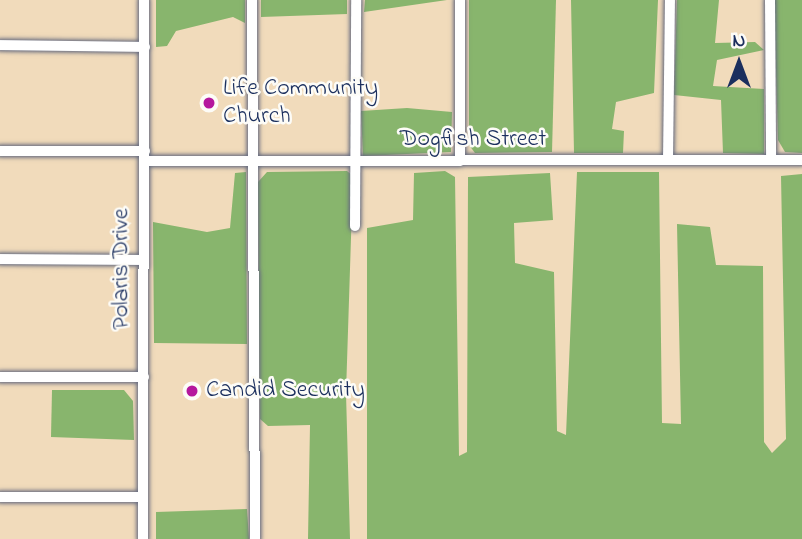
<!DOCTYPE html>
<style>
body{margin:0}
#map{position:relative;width:802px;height:539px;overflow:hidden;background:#f1dbbb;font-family:"Indie Flower",sans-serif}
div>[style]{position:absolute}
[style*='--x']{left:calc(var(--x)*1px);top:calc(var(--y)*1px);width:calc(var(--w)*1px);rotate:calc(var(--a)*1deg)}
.forest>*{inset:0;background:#88b56d}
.roads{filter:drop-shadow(0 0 2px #666b7f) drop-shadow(0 0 2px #666b7f)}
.street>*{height:10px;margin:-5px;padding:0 5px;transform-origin:5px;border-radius:5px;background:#fff}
.dots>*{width:19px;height:19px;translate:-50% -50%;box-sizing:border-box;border:4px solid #fdfcf7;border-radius:50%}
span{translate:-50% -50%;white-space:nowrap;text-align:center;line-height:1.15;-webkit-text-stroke:5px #fdfcf7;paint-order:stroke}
.poi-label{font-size:24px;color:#1b2f5e}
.left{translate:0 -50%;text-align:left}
.street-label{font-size:24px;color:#1b2f5e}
.north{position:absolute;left:704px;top:28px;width:70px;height:70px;-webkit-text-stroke:5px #fdfcf7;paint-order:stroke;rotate:0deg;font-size:19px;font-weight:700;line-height:28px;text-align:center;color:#1b2f5e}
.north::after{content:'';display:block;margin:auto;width:24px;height:32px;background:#1b2f5e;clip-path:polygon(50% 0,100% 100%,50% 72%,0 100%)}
</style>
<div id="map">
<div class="forest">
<div style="clip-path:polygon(156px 0,245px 0,245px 23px,233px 17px,176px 31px,167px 46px,156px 47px)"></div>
<div style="clip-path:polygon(261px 0,347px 0,347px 14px,261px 17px)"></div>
<div style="clip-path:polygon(365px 0,447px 0,364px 12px)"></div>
<div style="clip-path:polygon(469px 0,556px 0,552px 152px,475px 153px,469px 145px)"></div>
<div style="clip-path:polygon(571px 0,658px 0,654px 93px,616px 102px,612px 129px,624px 131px,623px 153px,574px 153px)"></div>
<div style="clip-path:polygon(677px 0,719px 0,715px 43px,755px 42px,764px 50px,717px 60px,713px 86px,764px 89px,764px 154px,723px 153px,721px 100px,674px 95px)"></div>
<div style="clip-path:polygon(774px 0,802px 0,802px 153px,785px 152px,778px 140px)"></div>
<div style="clip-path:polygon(407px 108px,452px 112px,451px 152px,363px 156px,361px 111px)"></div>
<div style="clip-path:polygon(347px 171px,353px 176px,346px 393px,350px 539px,308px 539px,310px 425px,268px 426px,260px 419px,258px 182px,267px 172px)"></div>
<div style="clip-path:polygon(445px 171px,455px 177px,459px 456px,467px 452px,468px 177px,550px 173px,553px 220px,514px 223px,515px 263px,554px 272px,557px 431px,566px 435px,577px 172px,659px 172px,662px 423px,681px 424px,677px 224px,710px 227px,716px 265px,763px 266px,764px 442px,772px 453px,786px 439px,781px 176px,802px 174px,802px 539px,367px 539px,367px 228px,413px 220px,414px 173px)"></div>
<div style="clip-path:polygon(246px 172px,247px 344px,154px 343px,153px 222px,207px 232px,230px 228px,235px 173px)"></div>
<div style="clip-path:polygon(52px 390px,124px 390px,133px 401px,134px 440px,51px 437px)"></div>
<div style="clip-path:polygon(247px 509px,249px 539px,156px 539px,156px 512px)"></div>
</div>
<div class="roads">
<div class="street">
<div style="--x:252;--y:0;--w:539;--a:89.68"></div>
<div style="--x:460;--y:0;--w:161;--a:90"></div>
<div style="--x:770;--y:0;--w:160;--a:89.6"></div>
<div style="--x:0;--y:45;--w:145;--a:0.8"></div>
<div style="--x:0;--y:151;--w:145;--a:0"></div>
<div style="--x:668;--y:160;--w:160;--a:-89.3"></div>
<div style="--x:145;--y:161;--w:657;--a:-0.09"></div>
<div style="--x:355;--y:226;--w:226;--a:-89.7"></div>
<div style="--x:0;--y:259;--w:142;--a:0.4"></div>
<div style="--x:0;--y:377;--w:144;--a:0"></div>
<div style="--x:0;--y:497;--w:143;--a:0"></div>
<div style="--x:143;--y:539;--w:539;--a:-89.89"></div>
</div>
</div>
<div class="dots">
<div style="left:209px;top:103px;background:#b5179e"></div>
<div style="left:192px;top:391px;background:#b5179e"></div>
</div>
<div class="poi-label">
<span class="left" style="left:223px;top:103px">Life Community<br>Church</span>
<span class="left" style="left:206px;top:391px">Candid Security</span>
</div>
<div class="street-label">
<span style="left:473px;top:140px">Dogfish Street</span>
<span style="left:122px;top:269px;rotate:-90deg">Polaris Drive</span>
</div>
<div class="north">N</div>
</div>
